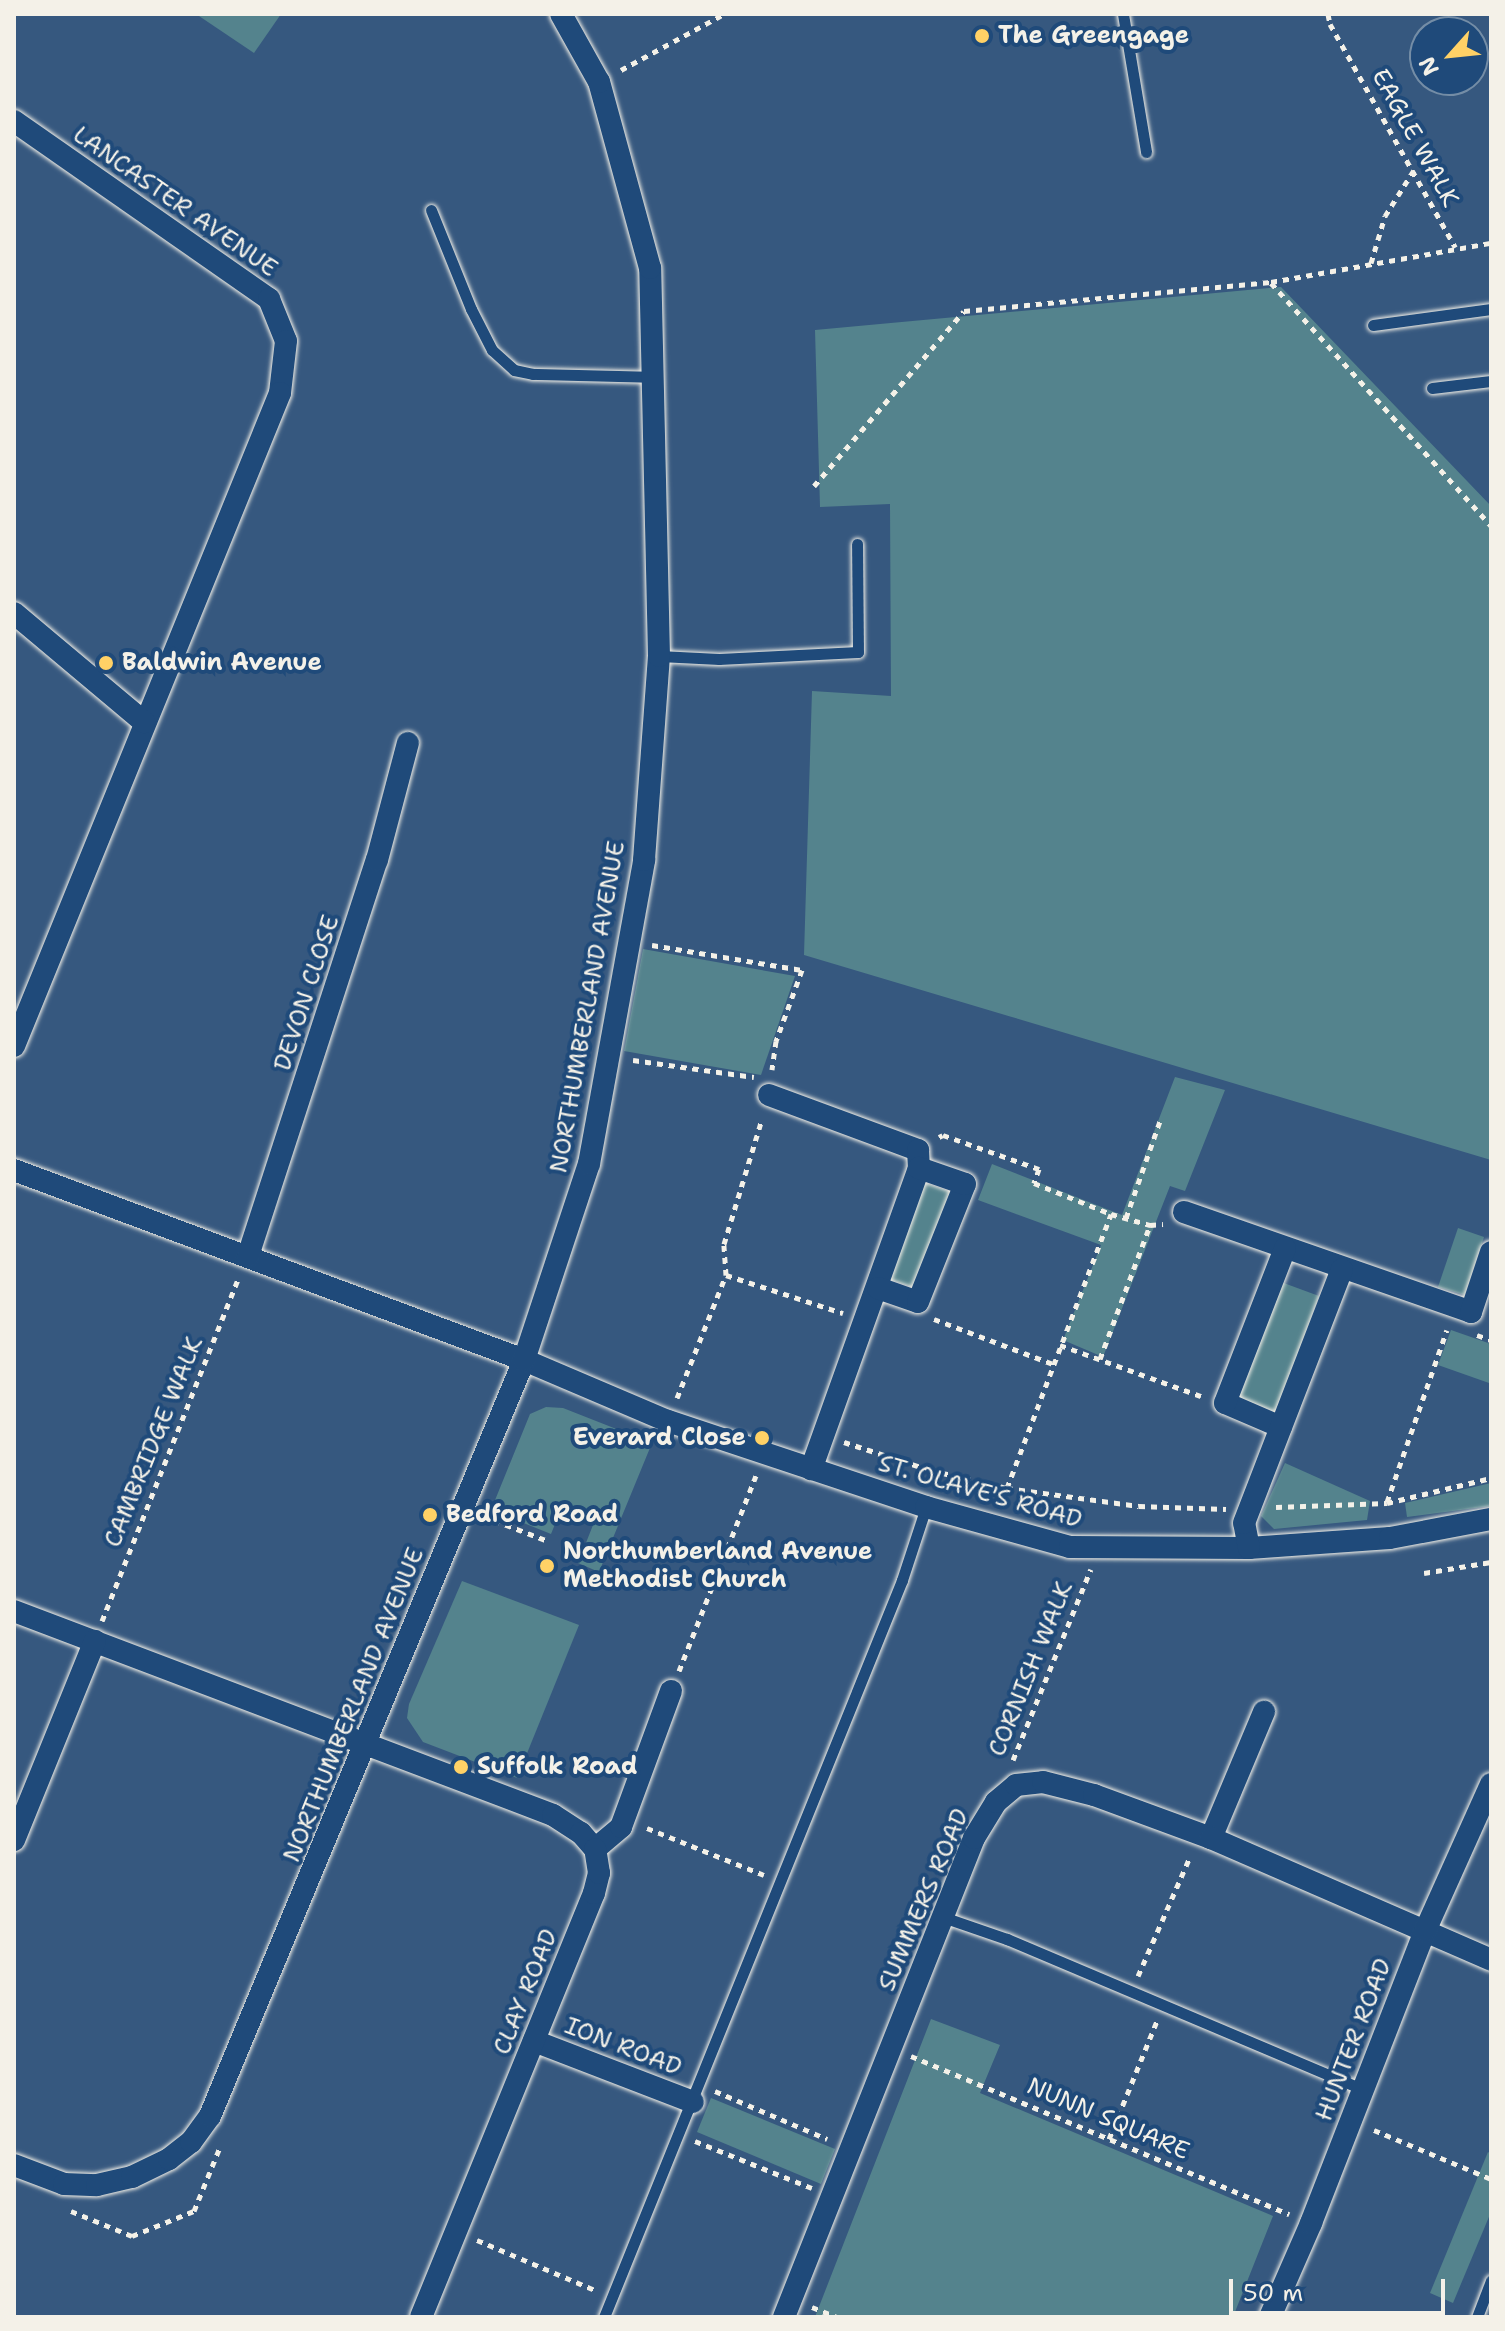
<!DOCTYPE html>
<style>
body{margin:0}
#map{position:relative;width:1505px;height:2331px;overflow:hidden;background:#36587f;font-family:"Shantell Sans",sans-serif}
div>[style]{position:absolute}
[style*='--x']{left:calc(var(--x)*1px);top:calc(var(--y)*1px);width:calc(var(--w)*1px);rotate:calc(var(--a)*1deg)}
.green>*{inset:0;background:#54838d}
.path>*{height:5px;margin-top:-2.5px;transform-origin:0;background:repeating-linear-gradient(90deg,#f4f1e8 0 6px,transparent 0 12px)}
.roads{filter:drop-shadow(0 0 2px #f4f1e8) drop-shadow(0 0 2px #f4f1e8)}
.service>*{height:11px;margin:-5.5px;padding:0 5.5px;transform-origin:5.5px;border-radius:5.5px;background:#1f4a7a}
.minor>*{height:22px;margin:-11px;padding:0 11px;transform-origin:11px;border-radius:11px;background:#1f4a7a}
.dots>*{width:22px;height:22px;translate:-50% -50%;box-sizing:border-box;border:4px solid #1f4a7a;border-radius:50%}
span{translate:-50% -50%;white-space:nowrap;text-align:center;line-height:1.15;-webkit-text-stroke:8px #1f4a7a;paint-order:stroke}
.poi-label{font-size:24px;color:#f4f1e8;font-weight:700}
.left{translate:0 -50%;text-align:left}
.right{translate:-100% -50%;text-align:right}
.street-label{font-size:24px;color:#f4f1e8}
.frame{position:absolute;inset:0;border:16px solid #f4f1e8;pointer-events:none}
.north{position:absolute;left:1409px;top:16px;width:80px;height:80px;box-sizing:border-box;background:#1f4a7a;border:2px solid #748da6;border-radius:50%;rotate:243deg;font-size:22px;font-weight:700;line-height:32px;text-align:center;color:#f4f1e8}
.north::after{content:'';display:block;margin:auto;width:28px;height:36px;background:#ffd166;clip-path:polygon(50% 0,100% 100%,50% 72%,0 100%)}
.scale{position:absolute;left:1229px;top:2279px;width:216px;height:36px;box-sizing:border-box;border:4px solid #f4f1e8;border-top:0;padding-left:10px;font-size:24px;line-height:28px;white-space:nowrap;color:#f4f1e8;-webkit-text-stroke:6px #1f4a7a;paint-order:stroke}
</style>
<div id="map">
<div class="green">
<div style="clip-path:polygon(196px 14px,281px 14px,254px 53px)"></div>
<div style="clip-path:polygon(1281px 287px,1491px 506px,1491px 1160px,804px 955px,812px 691px,891px 696px,890px 504px,820px 507px,815px 330px)"></div>
<div style="clip-path:polygon(643px 949px,795px 976px,761px 1075px,624px 1051px)"></div>
<div style="clip-path:polygon(1175px 1077px,1225px 1090px,1185px 1191px,1170px 1186px,1103px 1357px,1063px 1340px,1101px 1245px,978px 1200px,992px 1164px,1122px 1215px)"></div>
<div style="clip-path:polygon(925px 1183px,951px 1192px,915px 1288px,889px 1279px)"></div>
<div style="clip-path:polygon(1458px 1228px,1484px 1237px,1465px 1295px,1438px 1287px)"></div>
<div style="clip-path:polygon(1281px 1282px,1319px 1296px,1276px 1414px,1237px 1400px)"></div>
<div style="clip-path:polygon(1451px 1330px,1491px 1344px,1489px 1383px,1438px 1365px)"></div>
<div style="clip-path:polygon(546px 1407px,563px 1408px,652px 1443px,599px 1572px,578px 1563px,593px 1525px,560px 1512px,551px 1534px,491px 1510px,530px 1414px)"></div>
<div style="clip-path:polygon(1285px 1463px,1370px 1501px,1367px 1520px,1274px 1529px,1261px 1516px)"></div>
<div style="clip-path:polygon(1491px 1483px,1491px 1506px,1407px 1517px,1405px 1503px)"></div>
<div style="clip-path:polygon(462px 1581px,579px 1625px,517px 1778px,423px 1742px,407px 1718px,409px 1704px)"></div>
<div style="clip-path:polygon(931px 2019px,1000px 2045px,980px 2093px,1273px 2216px,1233px 2317px,815px 2317px)"></div>
<div style="clip-path:polygon(711px 2098px,835px 2149px,821px 2184px,697px 2132px)"></div>
<div style="clip-path:polygon(1488px 2152px,1491px 2154px,1491px 2212px,1453px 2303px,1430px 2293px)"></div>
</div>
<div class="path">
<div style="--x:1328;--y:14;--w:10;--a:79"></div>
<div style="--x:1330;--y:24;--w:256;--a:60.7"></div>
<div style="--x:621;--y:70;--w:117;--a:-28.5"></div>
<div style="--x:1371;--y:263;--w:49;--a:-73.4"></div>
<div style="--x:1385;--y:216;--w:54;--a:-57.8"></div>
<div style="--x:1271;--y:283;--w:328;--a:47.8"></div>
<div style="--x:814;--y:486;--w:230;--a:-49.4"></div>
<div style="--x:964;--y:311;--w:308;--a:-5.4"></div>
<div style="--x:1271;--y:282;--w:223;--a:-10.1"></div>
<div style="--x:652;--y:945;--w:152;--a:9.5"></div>
<div style="--x:802;--y:970;--w:76;--a:110.1"></div>
<div style="--x:776;--y:1041;--w:29;--a:98"></div>
<div style="--x:633;--y:1060;--w:122;--a:8"></div>
<div style="--x:939;--y:1137;--w:4;--a:-27"></div>
<div style="--x:943;--y:1135;--w:102;--a:19.5"></div>
<div style="--x:1039;--y:1169;--w:15;--a:110"></div>
<div style="--x:1034;--y:1183;--w:83;--a:21.9"></div>
<div style="--x:1111;--y:1214;--w:41;--a:15.8"></div>
<div style="--x:1150;--y:1225;--w:13;--a:-4"></div>
<div style="--x:1126;--y:1218;--w:106;--a:-70.7"></div>
<div style="--x:726;--y:1275;--w:123;--a:18"></div>
<div style="--x:934;--y:1319;--w:127;--a:20.7"></div>
<div style="--x:1477;--y:1335;--w:15;--a:20"></div>
<div style="--x:1060;--y:1345;--w:150;--a:19.9"></div>
<div style="--x:1100;--y:1359;--w:143;--a:-69.5"></div>
<div style="--x:677;--y:1398;--w:132;--a:-68.3"></div>
<div style="--x:726;--y:1275;--w:31;--a:-94"></div>
<div style="--x:724;--y:1244;--w:131;--a:-73.1"></div>
<div style="--x:844;--y:1442;--w:90;--a:18"></div>
<div style="--x:930;--y:1470;--w:79;--a:13.2"></div>
<div style="--x:1007;--y:1488;--w:133;--a:7.8"></div>
<div style="--x:1139;--y:1506;--w:87;--a:2"></div>
<div style="--x:1007;--y:1488;--w:293;--a:-69.2"></div>
<div style="--x:1387;--y:1502;--w:182;--a:-70.8"></div>
<div style="--x:1276;--y:1507;--w:111;--a:-2.1"></div>
<div style="--x:1387;--y:1503;--w:107;--a:-13.5"></div>
<div style="--x:483;--y:1516;--w:70;--a:21"></div>
<div style="--x:1424;--y:1573;--w:68;--a:-9.3"></div>
<div style="--x:102;--y:1621;--w:370;--a:-68.3"></div>
<div style="--x:679;--y:1671;--w:210;--a:-68.5"></div>
<div style="--x:1013;--y:1760;--w:206;--a:-67.8"></div>
<div style="--x:647;--y:1828;--w:126;--a:21.9"></div>
<div style="--x:1138;--y:1976;--w:130;--a:-66.4"></div>
<div style="--x:911;--y:2056;--w:410;--a:22.7"></div>
<div style="--x:715;--y:2091;--w:122;--a:23.2"></div>
<div style="--x:1374;--y:2130;--w:127;--a:22.7"></div>
<div style="--x:1109;--y:2139;--w:127;--a:-67.9"></div>
<div style="--x:695;--y:2141;--w:126;--a:21.9"></div>
<div style="--x:71;--y:2211;--w:66;--a:22.3"></div>
<div style="--x:132;--y:2236;--w:67;--a:-22"></div>
<div style="--x:194;--y:2211;--w:69;--a:-67.9"></div>
<div style="--x:477;--y:2240;--w:130;--a:23"></div>
<div style="--x:812;--y:2307;--w:27;--a:22"></div>
</div>
<div class="roads">
<div class="service">
<div style="--x:1123;--y:14;--w:140;--a:80.5"></div>
<div style="--x:431;--y:210;--w:107;--a:68"></div>
<div style="--x:471;--y:309;--w:46;--a:62.9"></div>
<div style="--x:492;--y:350;--w:30;--a:42"></div>
<div style="--x:514;--y:370;--w:19;--a:12"></div>
<div style="--x:533;--y:374;--w:120;--a:1.4"></div>
<div style="--x:1373;--y:325;--w:119;--a:-7.7"></div>
<div style="--x:1432;--y:388;--w:59;--a:-6.8"></div>
<div style="--x:659;--y:656;--w:60;--a:2.9"></div>
<div style="--x:719;--y:659;--w:139;--a:-2.9"></div>
<div style="--x:858;--y:652;--w:108;--a:-90.5"></div>
<div style="--x:943;--y:1917;--w:68;--a:19"></div>
<div style="--x:1007;--y:1939;--w:385;--a:22.9"></div>
<div style="--x:604;--y:2317;--w:795;--a:-67.98"></div>
<div style="--x:902;--y:1580;--w:77;--a:-71.8"></div>
<div style="--x:1477;--y:2317;--w:39;--a:-69"></div>
</div>
<div class="minor">
<div style="--x:14;--y:121;--w:311;--a:34.9"></div>
<div style="--x:269;--y:299;--w:45;--a:68"></div>
<div style="--x:286;--y:341;--w:52;--a:96.6"></div>
<div style="--x:280;--y:393;--w:705;--a:112.16"></div>
<div style="--x:14;--y:613;--w:170;--a:40"></div>
<div style="--x:769;--y:1095;--w:159;--a:20.3"></div>
<div style="--x:918;--y:1150;--w:18;--a:87"></div>
<div style="--x:919;--y:1168;--w:320;--a:109.7"></div>
<div style="--x:14;--y:1170;--w:544;--a:20.43"></div>
<div style="--x:524;--y:1360;--w:156;--a:23"></div>
<div style="--x:668;--y:1421;--w:272;--a:18.4"></div>
<div style="--x:926;--y:1507;--w:149;--a:15.5"></div>
<div style="--x:1070;--y:1547;--w:179;--a:0.3"></div>
<div style="--x:1249;--y:1548;--w:141;--a:-4.1"></div>
<div style="--x:1390;--y:1538;--w:103;--a:-10.7"></div>
<div style="--x:1184;--y:1212;--w:304;--a:19.2"></div>
<div style="--x:1471;--y:1312;--w:63;--a:-71.6"></div>
<div style="--x:248;--y:1256;--w:416;--a:-72"></div>
<div style="--x:377;--y:860;--w:121;--a:-75.2"></div>
<div style="--x:878;--y:1288;--w:42;--a:19.3"></div>
<div style="--x:918;--y:1302;--w:127;--a:-68.3"></div>
<div style="--x:965;--y:1184;--w:49;--a:-160.8"></div>
<div style="--x:1281;--y:1427;--w:61;--a:-156.8"></div>
<div style="--x:1225;--y:1403;--w:166;--a:-68.8"></div>
<div style="--x:1249;--y:1548;--w:25;--a:-101"></div>
<div style="--x:1244;--y:1523;--w:272;--a:-68.9"></div>
<div style="--x:14;--y:1611;--w:576;--a:20.73"></div>
<div style="--x:553;--y:1815;--w:33;--a:33"></div>
<div style="--x:581;--y:1833;--w:21;--a:49"></div>
<div style="--x:1211;--y:1838;--w:137;--a:-67.2"></div>
<div style="--x:14;--y:1840;--w:215;--a:-67.9"></div>
<div style="--x:595;--y:1849;--w:34;--a:-40"></div>
<div style="--x:621;--y:1827;--w:145;--a:-69.8"></div>
<div style="--x:534;--y:2041;--w:170;--a:21"></div>
<div style="--x:14;--y:2165;--w:53;--a:20.8"></div>
<div style="--x:64;--y:2184;--w:33;--a:2"></div>
<div style="--x:97;--y:2185;--w:36;--a:-13"></div>
<div style="--x:132;--y:2177;--w:41;--a:-25.9"></div>
<div style="--x:169;--y:2159;--w:28;--a:-38"></div>
<div style="--x:191;--y:2142;--w:32;--a:-54"></div>
<div style="--x:210;--y:2116;--w:819;--a:-67.44"></div>
<div style="--x:524;--y:1360;--w:206;--a:-71.7"></div>
<div style="--x:589;--y:1164;--w:309;--a:-79.7"></div>
<div style="--x:644;--y:860;--w:205;--a:-85.8"></div>
<div style="--x:659;--y:656;--w:388;--a:-91.3"></div>
<div style="--x:650;--y:268;--w:193;--a:-105.3"></div>
<div style="--x:599;--y:82;--w:78;--a:-119.2"></div>
<div style="--x:421;--y:2317;--w:458;--a:-67.8"></div>
<div style="--x:594;--y:1893;--w:21;--a:-76"></div>
<div style="--x:599;--y:1873;--w:24;--a:-99"></div>
<div style="--x:784;--y:2317;--w:515;--a:-68.36"></div>
<div style="--x:974;--y:1838;--w:42;--a:-58.6"></div>
<div style="--x:996;--y:1802;--w:26;--a:-40"></div>
<div style="--x:1016;--y:1785;--w:27;--a:-6"></div>
<div style="--x:1043;--y:1782;--w:53;--a:14.3"></div>
<div style="--x:1094;--y:1795;--w:125;--a:20.2"></div>
<div style="--x:1211;--y:1838;--w:305;--a:23.5"></div>
<div style="--x:1270;--y:2317;--w:103;--a:-66.4"></div>
<div style="--x:1311;--y:2223;--w:313;--a:-68.7"></div>
<div style="--x:1425;--y:1931;--w:161;--a:-65.8"></div>
</div>
</div>
<div class="dots">
<div style="left:982px;top:36px;background:#ffd166"></div>
<div style="left:106px;top:663px;background:#ffd166"></div>
<div style="left:762px;top:1438px;background:#ffd166"></div>
<div style="left:430px;top:1515px;background:#ffd166"></div>
<div style="left:547px;top:1566px;background:#ffd166"></div>
<div style="left:461px;top:1767px;background:#ffd166"></div>
</div>
<div class="poi-label">
<span class="left" style="left:998px;top:36px">The Greengage</span>
<span class="left" style="left:122px;top:663px">Baldwin Avenue</span>
<span class="right" style="left:746px;top:1438px">Everard Close</span>
<span class="left" style="left:446px;top:1515px">Bedford Road</span>
<span class="left" style="left:563px;top:1566px">Northumberland Avenue<br>Methodist Church</span>
<span class="left" style="left:477px;top:1767px">Suffolk Road</span>
</div>
<div class="street-label">
<span style="left:1415px;top:138px;rotate:61deg">EAGLE WALK</span>
<span style="left:175px;top:202px;rotate:35deg">LANCASTER AVENUE</span>
<span style="left:307px;top:993px;rotate:-72deg">DEVON CLOSE</span>
<span style="left:588px;top:1007px;rotate:-80deg">NORTHUMBERLAND AVENUE</span>
<span style="left:154px;top:1442px;rotate:-68deg">CAMBRIDGE WALK</span>
<span style="left:980px;top:1492px;rotate:16deg">ST. OLAVE'S ROAD</span>
<span style="left:1031px;top:1669px;rotate:-68deg">CORNISH WALK</span>
<span style="left:354px;top:1705px;rotate:-68deg">NORTHUMBERLAND AVENUE</span>
<span style="left:924px;top:1900px;rotate:-67deg">SUMMERS ROAD</span>
<span style="left:526px;top:1992px;rotate:-68deg">CLAY ROAD</span>
<span style="left:1354px;top:2040px;rotate:-69deg">HUNTER ROAD</span>
<span style="left:623px;top:2047px;rotate:21deg">ION ROAD</span>
<span style="left:1108px;top:2119px;rotate:23deg">NUNN SQUARE</span>
</div>
<div class="frame"></div>
<div class="north">N</div>
<div class="scale">50 m</div>
</div>
